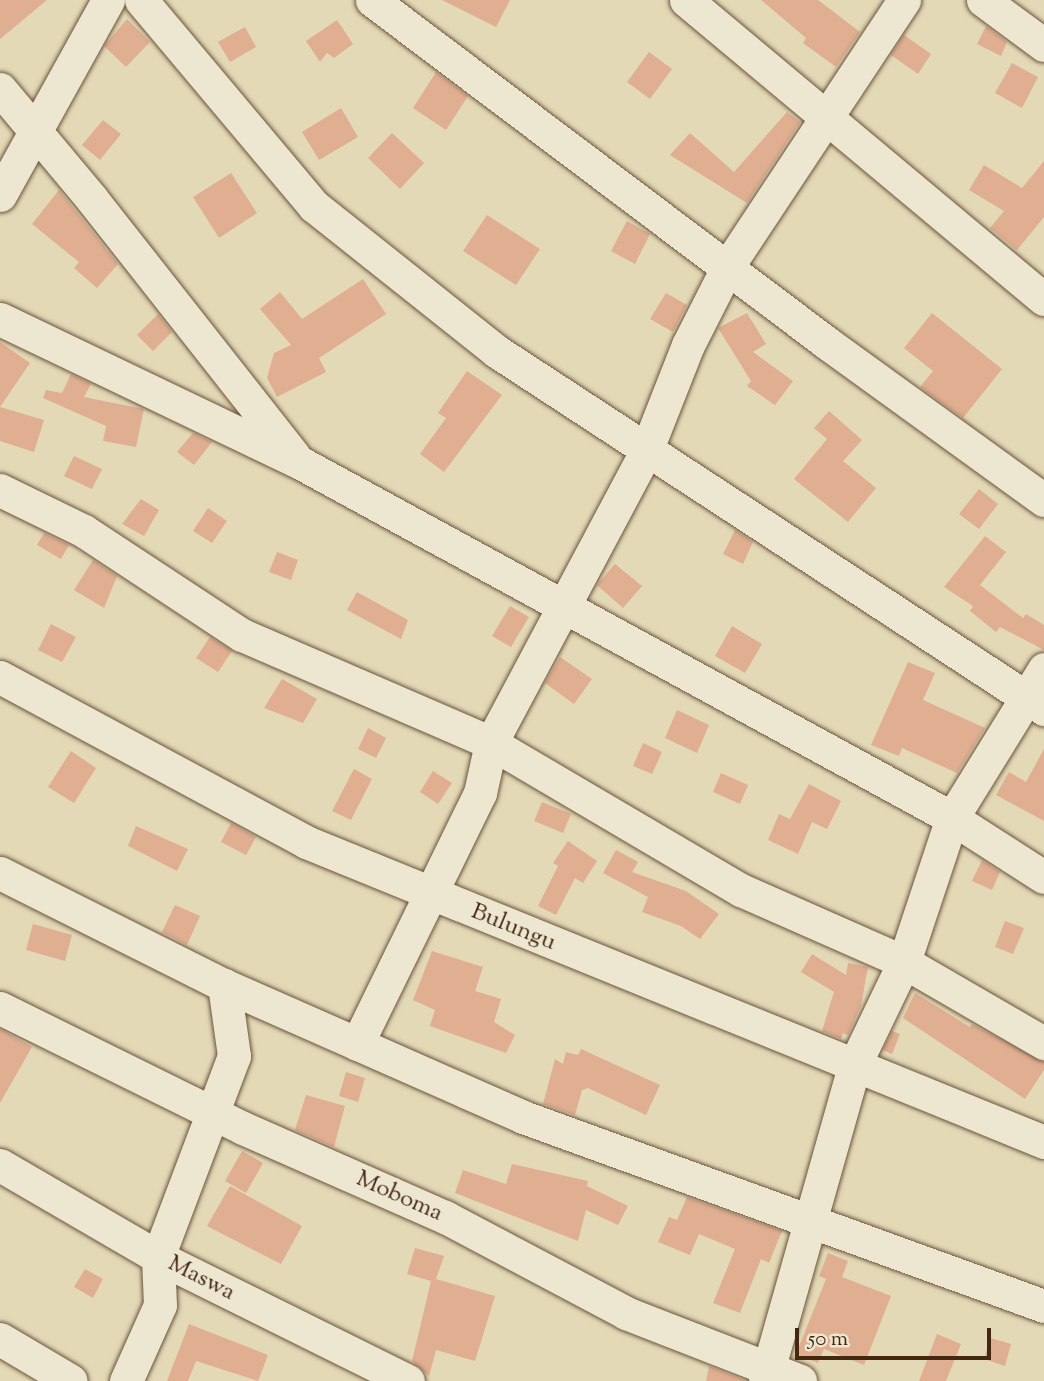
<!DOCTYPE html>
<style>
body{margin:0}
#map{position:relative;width:1044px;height:1381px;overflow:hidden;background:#e3d9b7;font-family:"Sorts Mill Goudy",serif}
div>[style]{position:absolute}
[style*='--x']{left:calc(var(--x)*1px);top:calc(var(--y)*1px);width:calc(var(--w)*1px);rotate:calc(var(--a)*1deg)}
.building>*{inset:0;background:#e0ae91}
.roads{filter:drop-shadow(0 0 2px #6c543a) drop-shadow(0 0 2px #6c543a)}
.minor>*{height:33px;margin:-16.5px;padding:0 16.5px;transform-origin:16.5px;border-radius:16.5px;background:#ede6d0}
span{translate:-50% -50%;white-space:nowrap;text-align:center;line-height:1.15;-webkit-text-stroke:7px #ede6d0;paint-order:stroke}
.street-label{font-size:24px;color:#442711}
.scale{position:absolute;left:795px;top:1328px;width:196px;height:32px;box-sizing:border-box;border:4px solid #442711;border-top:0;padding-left:9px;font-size:21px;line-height:24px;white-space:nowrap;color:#442711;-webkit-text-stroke:5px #ede6d0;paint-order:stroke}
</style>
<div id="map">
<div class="building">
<div style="clip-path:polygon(0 0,47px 0,0 39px)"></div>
<div style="clip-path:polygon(442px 0,510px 0,496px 27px)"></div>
<div style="clip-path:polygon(761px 0,818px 0,860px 32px,836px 67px,803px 43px,806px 38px)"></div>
<div style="clip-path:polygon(127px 19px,150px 42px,126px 67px,104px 46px)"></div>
<div style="clip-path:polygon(337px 20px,353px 44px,334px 58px,327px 53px,320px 62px,306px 41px)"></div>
<div style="clip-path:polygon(986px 26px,1007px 42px,1001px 56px,977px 44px)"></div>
<div style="clip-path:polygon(245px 27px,256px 47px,230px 62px,218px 42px)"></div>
<div style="clip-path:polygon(904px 35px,931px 54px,918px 74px,891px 55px)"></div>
<div style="clip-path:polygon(649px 52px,672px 69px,650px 99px,627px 82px)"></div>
<div style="clip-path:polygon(1012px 63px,1038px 77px,1022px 108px,995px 93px)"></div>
<div style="clip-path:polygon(436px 72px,468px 96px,446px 130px,413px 108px)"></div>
<div style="clip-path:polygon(341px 108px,358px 137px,319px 160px,302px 132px)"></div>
<div style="clip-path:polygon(787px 112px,800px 122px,747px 203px,670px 155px,690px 133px,734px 172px)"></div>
<div style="clip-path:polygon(103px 120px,121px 134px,100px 160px,82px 145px)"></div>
<div style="clip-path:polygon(392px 133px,424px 163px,400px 189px,368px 158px)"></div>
<div style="clip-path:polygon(1044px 161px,1044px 217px,1017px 250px,990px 228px,1004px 211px,969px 190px,984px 165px,1022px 188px)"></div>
<div style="clip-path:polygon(231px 173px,257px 213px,219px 238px,193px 197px)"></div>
<div style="clip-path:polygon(59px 190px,118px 264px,97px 288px,74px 268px,79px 262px,32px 224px)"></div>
<div style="clip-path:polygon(487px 215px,540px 249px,516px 285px,463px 251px)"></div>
<div style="clip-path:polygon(627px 221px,650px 234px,635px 264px,611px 251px)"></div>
<div style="clip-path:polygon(363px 279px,386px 314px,319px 358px,326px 372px,277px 397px,267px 378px,274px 353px,291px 345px,260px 309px,280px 292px,302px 319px)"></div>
<div style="clip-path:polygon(666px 293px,687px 305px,673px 332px,650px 319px)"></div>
<div style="clip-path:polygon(747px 313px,766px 344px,753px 352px,793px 381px,775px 405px,747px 386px,751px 381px,718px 328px)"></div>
<div style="clip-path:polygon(932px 313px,1002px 369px,963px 418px,920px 387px,933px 371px,904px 348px)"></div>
<div style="clip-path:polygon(158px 314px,172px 332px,153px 351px,137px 335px)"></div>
<div style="clip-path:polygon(0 342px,30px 363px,0 407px,44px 420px,34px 452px,0 441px)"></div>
<div style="clip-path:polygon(467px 371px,502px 395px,444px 472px,420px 454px,446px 418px,438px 413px)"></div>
<div style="clip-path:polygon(71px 374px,91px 384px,84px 397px,144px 409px,136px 447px,103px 441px,106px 426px,43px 398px,46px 390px,62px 393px)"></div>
<div style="clip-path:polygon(829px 411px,862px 440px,843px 461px,876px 488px,848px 522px,794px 479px,827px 439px,814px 428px)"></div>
<div style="clip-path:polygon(193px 433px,212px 442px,194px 465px,177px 452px)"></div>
<div style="clip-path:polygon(74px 456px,102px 469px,92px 489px,64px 476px)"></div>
<div style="clip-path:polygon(979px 489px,998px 504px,979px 529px,959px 514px)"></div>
<div style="clip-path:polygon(141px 499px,159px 510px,144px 536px,122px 524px)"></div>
<div style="clip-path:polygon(208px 508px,227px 521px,212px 543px,193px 531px)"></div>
<div style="clip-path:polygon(735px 530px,753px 542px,743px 564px,723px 554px)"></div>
<div style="clip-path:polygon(44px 533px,69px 545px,61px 559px,37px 545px)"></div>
<div style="clip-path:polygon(985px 536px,1006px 552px,980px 585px,1023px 618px,1026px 614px,1044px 625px,1044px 650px,1000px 627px,996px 632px,970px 611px,973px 606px,944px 587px)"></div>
<div style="clip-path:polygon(277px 552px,298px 560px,291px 580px,269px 572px)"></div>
<div style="clip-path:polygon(93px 560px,117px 576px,104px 608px,74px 590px)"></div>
<div style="clip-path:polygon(615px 564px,642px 586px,623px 608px,597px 585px)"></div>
<div style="clip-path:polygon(357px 592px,408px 620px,401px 639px,347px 610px)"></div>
<div style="clip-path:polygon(510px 606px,529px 617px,511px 647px,492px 636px)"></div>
<div style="clip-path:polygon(51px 624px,76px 637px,62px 662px,38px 650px)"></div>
<div style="clip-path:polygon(732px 626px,762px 644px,745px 673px,715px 656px)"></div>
<div style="clip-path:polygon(210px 637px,232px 651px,218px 672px,196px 658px)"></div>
<div style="clip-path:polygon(560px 657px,592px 679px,574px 704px,545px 683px)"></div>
<div style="clip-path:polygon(908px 662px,935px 673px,923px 700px,985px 728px,957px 773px,902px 748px,899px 756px,871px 745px)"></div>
<div style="clip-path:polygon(282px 679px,317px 699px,303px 723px,264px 708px)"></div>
<div style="clip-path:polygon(677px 710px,709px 725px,697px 753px,665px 738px)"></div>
<div style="clip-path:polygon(368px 728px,386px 738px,376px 758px,358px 749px)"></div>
<div style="clip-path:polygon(643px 743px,662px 752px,652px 774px,633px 766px)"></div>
<div style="clip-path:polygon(1044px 749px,1044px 821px,996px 795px,1009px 772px,1026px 782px)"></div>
<div style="clip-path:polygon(71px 751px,96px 768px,74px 803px,48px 787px)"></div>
<div style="clip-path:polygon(354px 769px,372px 779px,351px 820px,332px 811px)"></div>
<div style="clip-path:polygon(433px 771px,452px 783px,438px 804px,420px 792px)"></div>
<div style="clip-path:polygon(721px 773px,748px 785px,740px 804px,713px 792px)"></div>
<div style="clip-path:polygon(809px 784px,841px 801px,827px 829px,812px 822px,798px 854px,768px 840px,779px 814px,790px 819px)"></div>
<div style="clip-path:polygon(542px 802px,571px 814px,563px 833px,534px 821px)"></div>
<div style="clip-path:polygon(231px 823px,256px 837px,246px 855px,221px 842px)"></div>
<div style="clip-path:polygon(136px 826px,188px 849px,177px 871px,128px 846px)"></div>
<div style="clip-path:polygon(568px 841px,597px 861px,583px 883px,575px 878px,556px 915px,538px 906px,558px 866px,553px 863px)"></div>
<div style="clip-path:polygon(616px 850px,638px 862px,632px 872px,686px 891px,719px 914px,700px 939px,681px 926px,642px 912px,648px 897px,603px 873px)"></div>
<div style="clip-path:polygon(982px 860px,1000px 872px,992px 890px,972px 881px)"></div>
<div style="clip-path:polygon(175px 905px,200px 916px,187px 945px,162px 932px)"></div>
<div style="clip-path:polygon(1005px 921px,1024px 928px,1013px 954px,995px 947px)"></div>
<div style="clip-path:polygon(33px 924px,72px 935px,65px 961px,26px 950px)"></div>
<div style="clip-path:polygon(432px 951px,483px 967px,475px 991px,501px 999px,494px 1022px,515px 1035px,506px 1053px,430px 1026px,435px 1010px,413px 1000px)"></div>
<div style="clip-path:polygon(812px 954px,846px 975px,848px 963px,868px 967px,861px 1006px,848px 1035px,843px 1033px,841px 1039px,822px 1031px,834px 992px,801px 972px)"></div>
<div style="clip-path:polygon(915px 993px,970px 1027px,972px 1024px,1044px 1062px,1044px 1070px,1025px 1099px,903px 1018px)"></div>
<div style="clip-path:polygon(0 1029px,32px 1047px,0 1103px)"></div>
<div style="clip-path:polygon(892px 1031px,900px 1034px,892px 1054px,883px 1050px)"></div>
<div style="clip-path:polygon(581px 1049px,660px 1085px,646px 1115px,588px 1088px,582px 1090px,575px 1115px,543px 1104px,555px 1059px,563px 1064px,566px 1052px,578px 1055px)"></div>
<div style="clip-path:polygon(346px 1072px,365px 1078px,358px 1102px,339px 1096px)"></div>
<div style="clip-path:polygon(306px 1095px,345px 1106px,334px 1147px,295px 1130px)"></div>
<div style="clip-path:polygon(242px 1151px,263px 1163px,246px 1193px,225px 1181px)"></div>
<div style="clip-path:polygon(512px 1164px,588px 1181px,587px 1186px,628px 1206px,618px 1225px,586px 1210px,578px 1241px,455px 1193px,463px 1170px,506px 1184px)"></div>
<div style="clip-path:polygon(230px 1186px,302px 1226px,281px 1264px,207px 1226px)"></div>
<div style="clip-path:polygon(687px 1197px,782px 1231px,769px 1263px,761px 1259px,740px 1313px,713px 1303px,735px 1249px,699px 1234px,690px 1255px,658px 1242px,669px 1217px,677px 1220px)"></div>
<div style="clip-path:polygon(415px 1248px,444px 1256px,436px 1279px,495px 1296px,475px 1361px,436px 1350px,429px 1376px,412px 1361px,431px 1281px,407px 1274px)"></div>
<div style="clip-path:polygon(828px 1253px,848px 1261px,842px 1277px,891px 1296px,864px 1365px,824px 1349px,818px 1363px,796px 1354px,826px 1279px,819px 1276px)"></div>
<div style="clip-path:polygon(85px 1269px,103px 1279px,93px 1298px,74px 1287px)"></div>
<div style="clip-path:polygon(189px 1324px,268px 1355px,258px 1381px,196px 1361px,188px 1381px,167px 1381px)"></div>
<div style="clip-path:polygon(937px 1334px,961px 1344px,946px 1381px,919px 1381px)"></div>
<div style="clip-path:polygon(990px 1338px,1011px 1344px,1005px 1366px,984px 1359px)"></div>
<div style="clip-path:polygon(709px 1366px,746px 1381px,706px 1381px)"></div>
</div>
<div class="roads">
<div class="minor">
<div style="--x:141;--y:0;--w:269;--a:50"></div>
<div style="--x:314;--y:206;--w:233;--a:38.5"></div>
<div style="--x:496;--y:351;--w:655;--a:33.16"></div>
<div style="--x:372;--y:0;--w:570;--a:37.01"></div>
<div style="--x:827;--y:343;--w:268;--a:35.9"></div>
<div style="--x:686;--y:0;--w:466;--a:39.9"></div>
<div style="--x:983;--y:0;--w:76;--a:36.4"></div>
<div style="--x:0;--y:89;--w:142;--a:50.1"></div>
<div style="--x:91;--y:198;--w:328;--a:51.8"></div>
<div style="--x:0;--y:195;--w:223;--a:-61"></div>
<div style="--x:0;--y:319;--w:329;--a:25.6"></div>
<div style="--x:297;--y:461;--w:746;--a:28.59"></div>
<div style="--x:952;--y:818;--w:109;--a:32.7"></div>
<div style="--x:0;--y:490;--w:93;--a:26"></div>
<div style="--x:84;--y:531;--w:189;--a:33.4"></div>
<div style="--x:242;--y:635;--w:271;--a:23.4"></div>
<div style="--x:491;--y:743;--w:290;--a:30.5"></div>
<div style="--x:741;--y:890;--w:178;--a:23.8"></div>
<div style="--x:904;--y:962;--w:162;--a:30.1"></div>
<div style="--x:0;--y:677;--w:348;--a:28.3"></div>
<div style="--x:306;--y:842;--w:797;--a:22.12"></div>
<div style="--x:0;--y:873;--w:250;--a:26.6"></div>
<div style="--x:224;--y:985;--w:327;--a:23.8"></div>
<div style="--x:523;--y:1117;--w:554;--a:19.94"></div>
<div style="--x:0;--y:1008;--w:271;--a:26.3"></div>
<div style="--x:243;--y:1128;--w:221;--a:23.8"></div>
<div style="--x:445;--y:1217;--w:205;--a:27.9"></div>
<div style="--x:626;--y:1313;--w:187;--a:21.3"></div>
<div style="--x:357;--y:1044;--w:280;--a:-63.9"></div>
<div style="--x:480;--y:793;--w:51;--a:-77.6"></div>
<div style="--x:491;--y:743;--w:333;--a:-62"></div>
<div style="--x:647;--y:449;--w:112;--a:-68.5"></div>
<div style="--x:688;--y:345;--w:89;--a:-63.1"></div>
<div style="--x:728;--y:266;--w:319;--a:-56.5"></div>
<div style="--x:0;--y:1165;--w:183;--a:30.2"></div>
<div style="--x:158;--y:1257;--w:279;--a:26.4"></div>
<div style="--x:0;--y:1339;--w:82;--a:30.6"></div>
<div style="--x:126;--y:1381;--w:83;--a:-65.9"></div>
<div style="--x:160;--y:1305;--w:48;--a:-92.4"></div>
<div style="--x:158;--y:1257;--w:215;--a:-69.3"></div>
<div style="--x:234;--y:1056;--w:72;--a:-98"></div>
<div style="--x:765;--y:1381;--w:327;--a:-74.2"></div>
<div style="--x:854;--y:1066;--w:115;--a:-64.3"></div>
<div style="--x:904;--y:962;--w:152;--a:-71.6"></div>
<div style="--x:952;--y:818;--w:175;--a:-58.3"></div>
</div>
</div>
<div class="street-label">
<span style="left:513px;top:928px;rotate:22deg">Bulungu</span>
<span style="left:399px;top:1197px;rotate:24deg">Moboma</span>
<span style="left:201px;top:1279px;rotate:27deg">Maswa</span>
</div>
<div class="scale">50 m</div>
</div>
